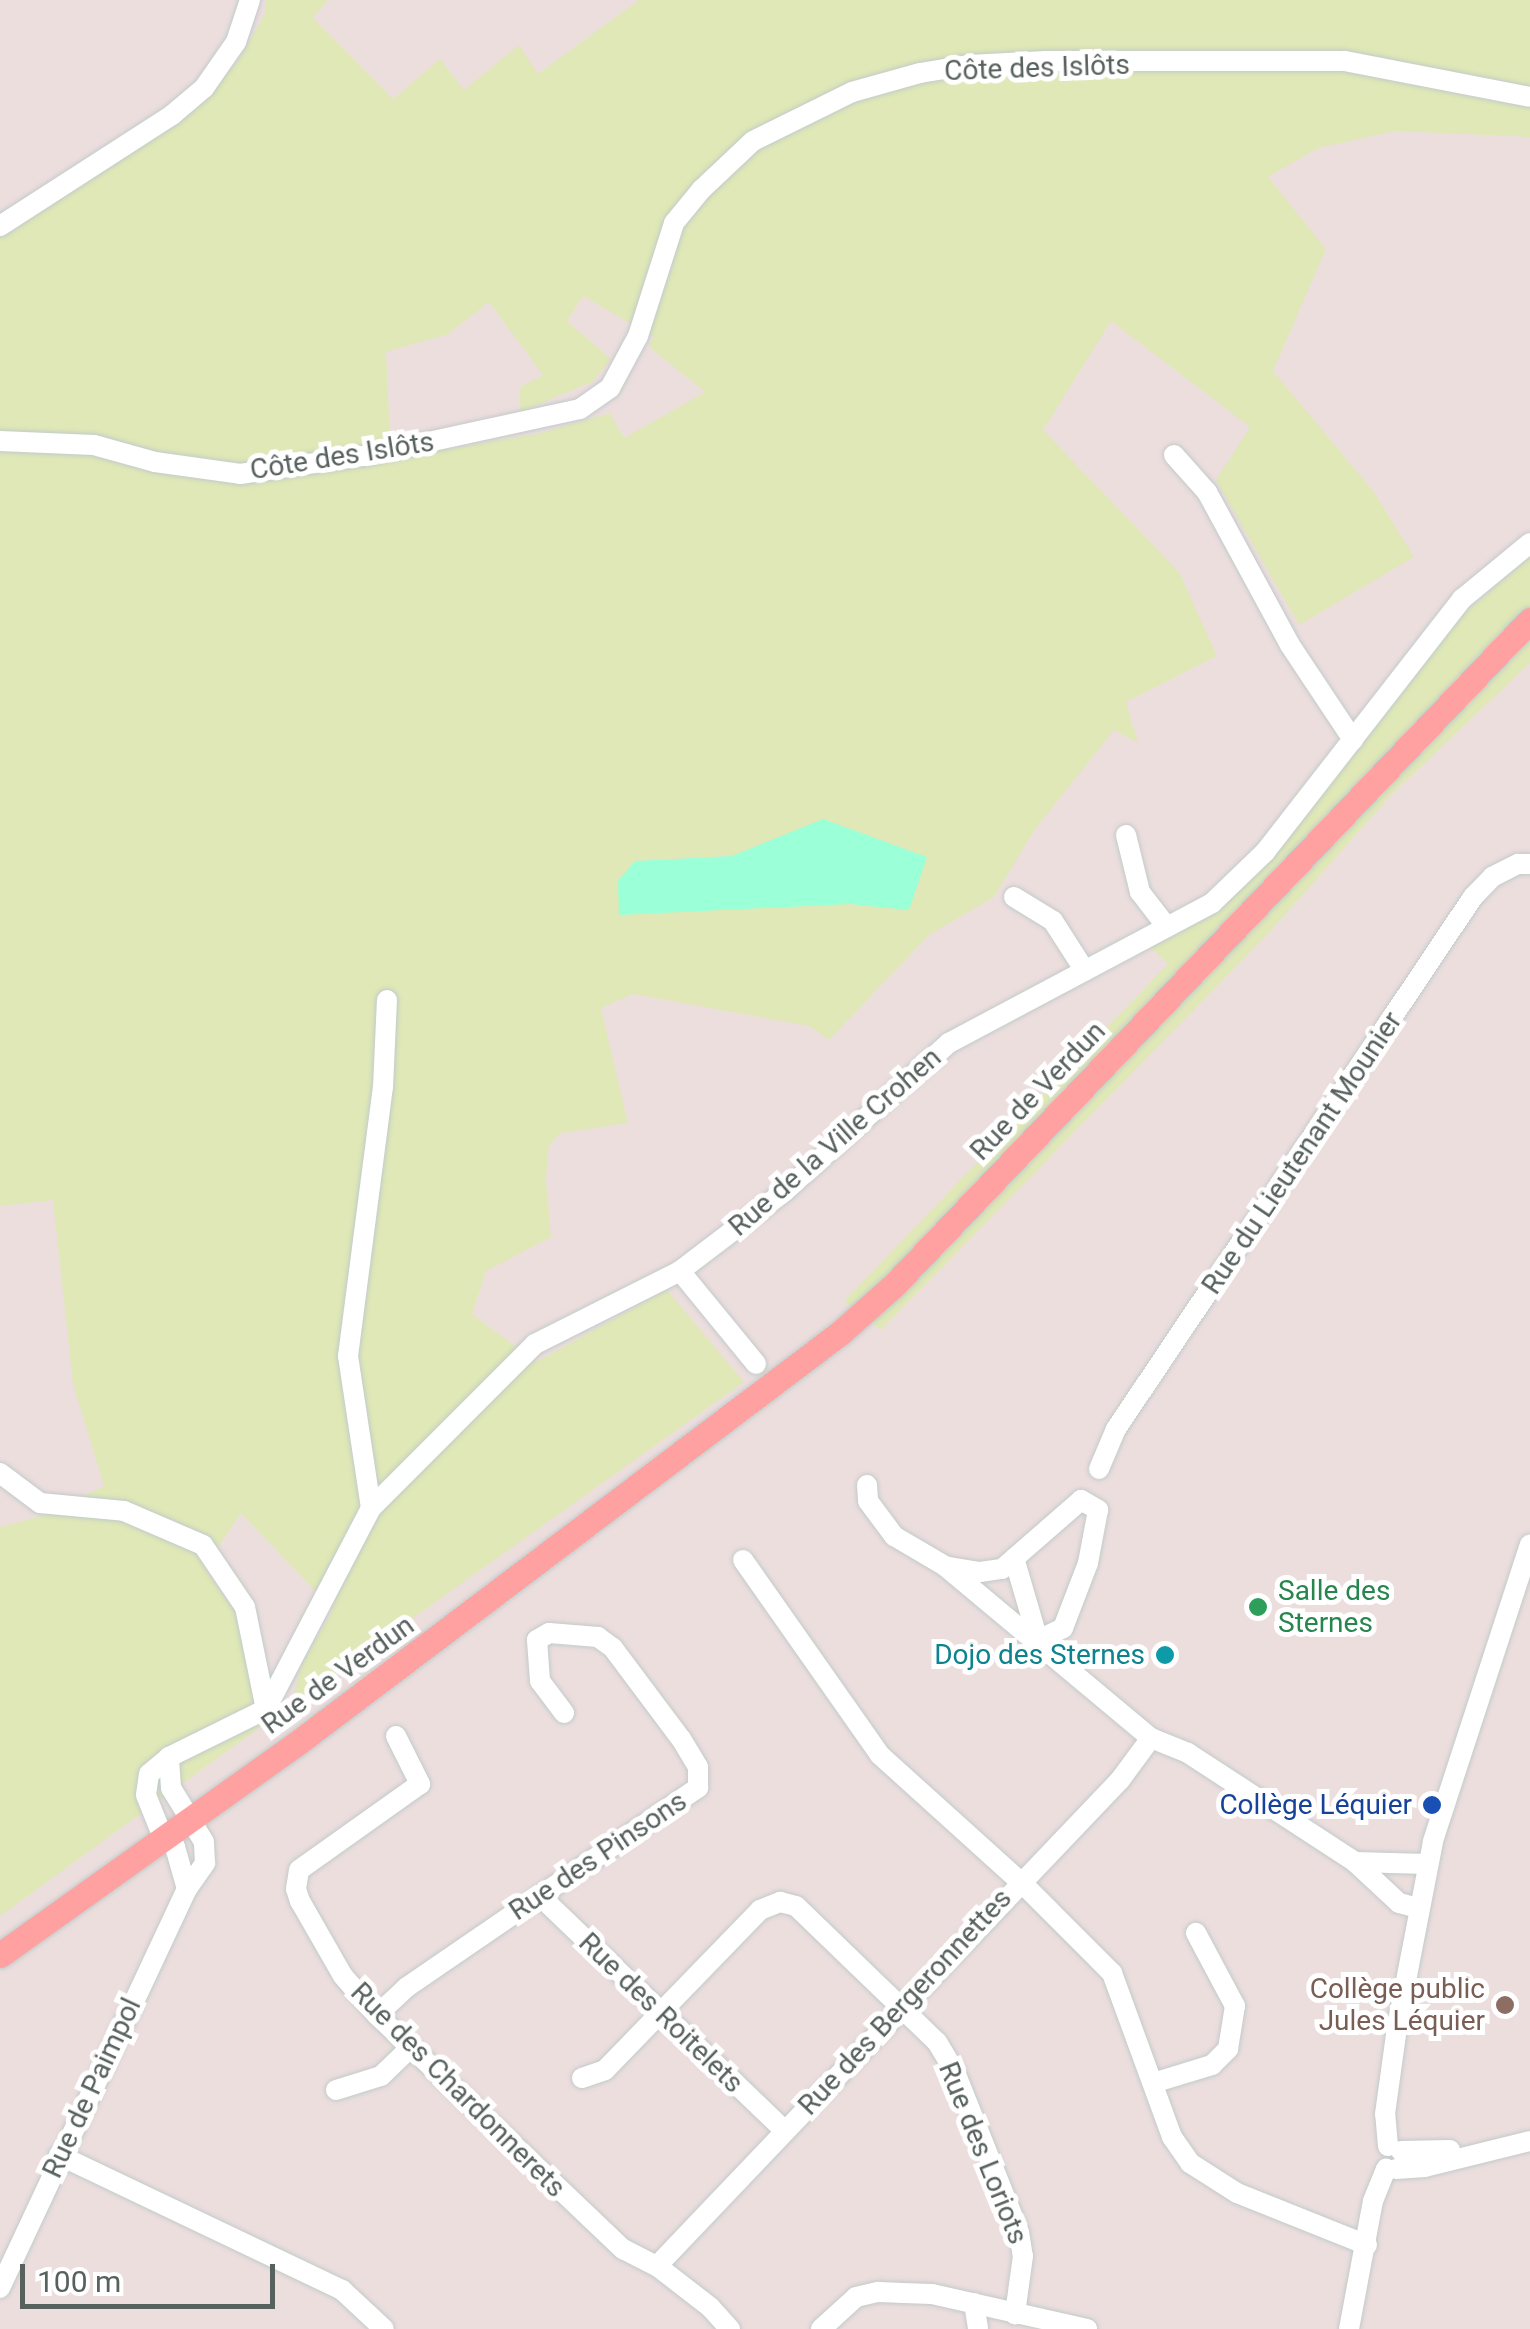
<!DOCTYPE html>
<meta charset="utf-8">
<style>
body{margin:0}
#map{position:relative;width:1530px;height:2329px;overflow:hidden;background:#eddede;font-family:Roboto,sans-serif}
div>[style]{position:absolute}
[style*='--x']{left:calc(var(--x)*1px);top:calc(var(--y)*1px);width:calc(var(--w)*1px);rotate:calc(var(--a)*1deg)}
.green>*{inset:0;background:#dfe8b6}
.water>*{inset:0;background:#9bffd8}
.roads{filter:drop-shadow(0 0 2px #c2cbca) drop-shadow(0 0 2px #c2cbca)}
.minor>*{height:20px;margin:-10px;padding:0 10px;transform-origin:10px;border-radius:10px;background:#fff}
.major>*{height:25px;margin:-12.5px;padding:0 12.5px;transform-origin:12.5px;border-radius:12.5px;background:#ffa1a0}
.dots>*{width:28px;height:28px;translate:-50% -50%;box-sizing:border-box;border:5px solid #fff;border-radius:50%}
span{translate:-50% -50%;white-space:nowrap;text-align:center;line-height:1.15;-webkit-text-stroke:10px #fff;paint-order:stroke}
.street-label{font-size:28px;color:#57615e}
.leisure-label{font-size:28px;color:#27864d}
.left{translate:0 -50%;text-align:left}
.culture-label{font-size:28px;color:#0d838f}
.right{translate:-100% -50%;text-align:right}
.transit-label{font-size:28px;color:#164399}
.education-label{font-size:28px;color:#785e54}
.scale{position:absolute;left:20px;top:2264px;width:255px;height:45px;box-sizing:border-box;border:5px solid #57615e;border-top:0;padding-left:12px;font-size:30px;line-height:35px;white-space:nowrap;color:#57615e;-webkit-text-stroke:8px #fff;paint-order:stroke}
</style>
<div id="map">
<div class="green">
<div style="clip-path:polygon(evenodd,266px 0,328px 0,313px 18px,393px 99px,440px 59px,464px 90px,519px 45px,538px 74px,639px 0,1530px 0,1530px 137px,1396px 131px,1318px 148px,1268px 177px,1326px 249px,1273px 371px,1374px 492px,1414px 557px,1299px 625px,1216px 480px,1250px 427px,1111px 321px,1043px 430px,1179px 572px,1217px 656px,1126px 702px,1138px 743px,1114px 730px,1035px 829px,994px 897px,929px 935px,829px 1040px,809px 1026px,633px 994px,601px 1008px,628px 1123px,561px 1133px,549px 1145px,546px 1179px,551px 1237px,486px 1271px,472px 1314px,536px 1362px,667px 1290px,744px 1382px,291px 1705px,302px 1663px,333px 1610px,241px 1513px,204px 1568px,240px 1618px,263px 1725px,0 1916px,0 1527px,45px 1515px,104px 1486px,73px 1384px,53px 1200px,0 1206px,0 237px,190px 113px,239px 60px,265px 13px,266px 0,583px 296px,654px 337px,648px 346px,705px 392px,624px 438px,610px 413px,541px 433px,391px 459px,386px 352px,448px 334px,489px 302px,543px 375px,520px 387px,520px 412px,592px 382px,611px 359px,567px 321px,583px 296px,266px 0,732px 856px,909px 909px,849px 904px,635px 861px,732px 856px)"></div>
<div style="clip-path:polygon(1530px 557px,1530px 663px,1391px 795px,1267px 935px,881px 1330px,844px 1301px,1168px 964px,1150px 947px,1180px 934px,1273px 851px,1455px 621px)"></div>
</div>
<div class="water">
<div style="clip-path:polygon(823px 819px,927px 857px,909px 910px,849px 904px,619px 915px,618px 881px,635px 861px,732px 856px)"></div>
</div>
<div class="roads">
<div class="minor">
<div style="--x:0;--y:226;--w:205;--a:-32.8"></div>
<div style="--x:172;--y:115;--w:42;--a:-40.2"></div>
<div style="--x:204;--y:88;--w:56;--a:-55.2"></div>
<div style="--x:236;--y:42;--w:44;--a:-71.6"></div>
<div style="--x:0;--y:441;--w:94;--a:2.4"></div>
<div style="--x:94;--y:445;--w:63;--a:15.6"></div>
<div style="--x:155;--y:462;--w:86;--a:8"></div>
<div style="--x:240;--y:474;--w:125;--a:-8.3"></div>
<div style="--x:364;--y:456;--w:221;--a:-12.3"></div>
<div style="--x:580;--y:409;--w:37;--a:-35"></div>
<div style="--x:610;--y:388;--w:59;--a:-61.7"></div>
<div style="--x:638;--y:336;--w:119;--a:-72.3"></div>
<div style="--x:674;--y:223;--w:43;--a:-50.7"></div>
<div style="--x:701;--y:190;--w:71;--a:-43.3"></div>
<div style="--x:753;--y:141;--w:110;--a:-26.3"></div>
<div style="--x:852;--y:92;--w:71;--a:-15.6"></div>
<div style="--x:920;--y:73;--w:50;--a:-9.3"></div>
<div style="--x:969;--y:65;--w:77;--a:-3"></div>
<div style="--x:1046;--y:61;--w:299;--a:0"></div>
<div style="--x:1345;--y:61;--w:188;--a:11"></div>
<div style="--x:1174;--y:455;--w:50;--a:48.3"></div>
<div style="--x:1207;--y:492;--w:174;--a:61.5"></div>
<div style="--x:1290;--y:645;--w:114;--a:56.4"></div>
<div style="--x:1126;--y:835;--w:59;--a:76.2"></div>
<div style="--x:1140;--y:892;--w:44;--a:52.4"></div>
<div style="--x:1014;--y:897;--w:46;--a:31.6"></div>
<div style="--x:1053;--y:921;--w:59;--a:57.4"></div>
<div style="--x:680;--y:1271;--w:120;--a:50.7"></div>
<div style="--x:1099;--y:1469;--w:43;--a:-67"></div>
<div style="--x:1116;--y:1429;--w:641;--a:-56.14"></div>
<div style="--x:1473;--y:897;--w:28;--a:-46"></div>
<div style="--x:1492;--y:877;--w:29;--a:-27"></div>
<div style="--x:1518;--y:864;--w:12;--a:0"></div>
<div style="--x:0;--y:1473;--w:50;--a:36.9"></div>
<div style="--x:40;--y:1503;--w:84;--a:5.4"></div>
<div style="--x:124;--y:1511;--w:86;--a:23.3"></div>
<div style="--x:203;--y:1545;--w:75;--a:55.9"></div>
<div style="--x:245;--y:1607;--w:104;--a:78.4"></div>
<div style="--x:867;--y:1485;--w:16;--a:86"></div>
<div style="--x:868;--y:1501;--w:44;--a:53.4"></div>
<div style="--x:894;--y:1536;--w:59;--a:30.5"></div>
<div style="--x:945;--y:1566;--w:268;--a:39.9"></div>
<div style="--x:1151;--y:1738;--w:40;--a:22"></div>
<div style="--x:1188;--y:1753;--w:199;--a:33.1"></div>
<div style="--x:371;--y:1508;--w:154;--a:-98.6"></div>
<div style="--x:348;--y:1356;--w:271;--a:-82.6"></div>
<div style="--x:383;--y:1087;--w:87;--a:-87.4"></div>
<div style="--x:743;--y:1560;--w:238;--a:54.9"></div>
<div style="--x:880;--y:1755;--w:197;--a:42.1"></div>
<div style="--x:1026;--y:1887;--w:122;--a:45"></div>
<div style="--x:1112;--y:1973;--w:175;--a:69.9"></div>
<div style="--x:1172;--y:2137;--w:32;--a:55"></div>
<div style="--x:1190;--y:2163;--w:56;--a:32.6"></div>
<div style="--x:1237;--y:2193;--w:140;--a:21.8"></div>
<div style="--x:948;--y:1567;--w:32;--a:9"></div>
<div style="--x:980;--y:1572;--w:22;--a:-8"></div>
<div style="--x:1002;--y:1569;--w:105;--a:-41.1"></div>
<div style="--x:1081;--y:1500;--w:20;--a:30"></div>
<div style="--x:1098;--y:1510;--w:54;--a:100.7"></div>
<div style="--x:1088;--y:1563;--w:70;--a:111"></div>
<div style="--x:1063;--y:1628;--w:28;--a:154"></div>
<div style="--x:1038;--y:1640;--w:85;--a:-106.3"></div>
<div style="--x:396;--y:1736;--w:54;--a:63.4"></div>
<div style="--x:420;--y:1784;--w:148;--a:144.6"></div>
<div style="--x:299;--y:1870;--w:19;--a:99"></div>
<div style="--x:296;--y:1889;--w:13;--a:72"></div>
<div style="--x:300;--y:1901;--w:86;--a:60.2"></div>
<div style="--x:343;--y:1976;--w:52;--a:48.9"></div>
<div style="--x:377;--y:2015;--w:340;--a:43.6"></div>
<div style="--x:623;--y:2249;--w:38;--a:27"></div>
<div style="--x:657;--y:2266;--w:67;--a:37.7"></div>
<div style="--x:710;--y:2307;--w:30;--a:48"></div>
<div style="--x:187;--y:1889;--w:44;--a:-105.9"></div>
<div style="--x:175;--y:1847;--w:13;--a:-148"></div>
<div style="--x:164;--y:1840;--w:48;--a:-111.8"></div>
<div style="--x:146;--y:1795;--w:21;--a:-82"></div>
<div style="--x:149;--y:1774;--w:26;--a:-40"></div>
<div style="--x:169;--y:1757;--w:108;--a:-26.3"></div>
<div style="--x:266;--y:1709;--w:227;--a:-62.4"></div>
<div style="--x:371;--y:1508;--w:232;--a:-45"></div>
<div style="--x:535;--y:1344;--w:162;--a:-26.7"></div>
<div style="--x:680;--y:1271;--w:132;--a:-37.3"></div>
<div style="--x:785;--y:1191;--w:221;--a:-42.1"></div>
<div style="--x:949;--y:1043;--w:298;--a:-28"></div>
<div style="--x:1212;--y:903;--w:74;--a:-43.9"></div>
<div style="--x:1265;--y:852;--w:321;--a:-52.1"></div>
<div style="--x:1462;--y:599;--w:88;--a:-39.5"></div>
<div style="--x:540;--y:1896;--w:338;--a:43.8"></div>
<div style="--x:1418;--y:1908;--w:20;--a:-165"></div>
<div style="--x:1399;--y:1903;--w:60;--a:-137"></div>
<div style="--x:1355;--y:1862;--w:73;--a:1.6"></div>
<div style="--x:377;--y:2015;--w:41;--a:-43"></div>
<div style="--x:407;--y:1987;--w:353;--a:-34.4"></div>
<div style="--x:698;--y:1788;--w:21;--a:-90"></div>
<div style="--x:698;--y:1767;--w:33;--a:-121"></div>
<div style="--x:681;--y:1739;--w:114;--a:-126.8"></div>
<div style="--x:613;--y:1648;--w:19;--a:-144"></div>
<div style="--x:598;--y:1637;--w:49;--a:-175.3"></div>
<div style="--x:549;--y:1633;--w:14;--a:150"></div>
<div style="--x:537;--y:1640;--w:41;--a:85.8"></div>
<div style="--x:540;--y:1681;--w:40;--a:53"></div>
<div style="--x:582;--y:2078;--w:24;--a:-19"></div>
<div style="--x:605;--y:2070;--w:223;--a:-45.9"></div>
<div style="--x:760;--y:1910;--w:22;--a:-22"></div>
<div style="--x:780;--y:1902;--w:16;--a:14"></div>
<div style="--x:796;--y:1906;--w:196;--a:44"></div>
<div style="--x:937;--y:2042;--w:35;--a:59"></div>
<div style="--x:955;--y:2072;--w:172;--a:68.2"></div>
<div style="--x:1019;--y:2232;--w:24;--a:81"></div>
<div style="--x:1023;--y:2256;--w:59;--a:97.9"></div>
<div style="--x:1153;--y:2083;--w:62;--a:-17"></div>
<div style="--x:1212;--y:2065;--w:23;--a:-45"></div>
<div style="--x:1228;--y:2049;--w:44;--a:-80.8"></div>
<div style="--x:1235;--y:2006;--w:83;--a:-118.1"></div>
<div style="--x:336;--y:2090;--w:47;--a:-17.3"></div>
<div style="--x:381;--y:2076;--w:42;--a:-44"></div>
<div style="--x:1388;--y:2146;--w:32;--a:-95"></div>
<div style="--x:1385;--y:2114;--w:88;--a:-82.1"></div>
<div style="--x:1397;--y:2027;--w:189;--a:-79"></div>
<div style="--x:1433;--y:1841;--w:312;--a:-71.9"></div>
<div style="--x:1401;--y:2151;--w:49;--a:-1.2"></div>
<div style="--x:59;--y:2155;--w:314;--a:25.5"></div>
<div style="--x:342;--y:2290;--w:57;--a:42.9"></div>
<div style="--x:1396;--y:2169;--w:29;--a:-4"></div>
<div style="--x:1425;--y:2167;--w:108;--a:-13.9"></div>
<div style="--x:657;--y:2266;--w:671;--a:-46.39"></div>
<div style="--x:1120;--y:1780;--w:52;--a:-53.6"></div>
<div style="--x:0;--y:2288;--w:441;--a:-64.9"></div>
<div style="--x:187;--y:1889;--w:32;--a:-55"></div>
<div style="--x:205;--y:1863;--w:21;--a:-93"></div>
<div style="--x:204;--y:1842;--w:63;--a:-121.4"></div>
<div style="--x:171;--y:1788;--w:31;--a:-94"></div>
<div style="--x:974;--y:2303;--w:26;--a:81"></div>
<div style="--x:821;--y:2329;--w:47;--a:-42.4"></div>
<div style="--x:856;--y:2297;--w:23;--a:-13"></div>
<div style="--x:878;--y:2292;--w:54;--a:2.1"></div>
<div style="--x:932;--y:2294;--w:159;--a:12.7"></div>
<div style="--x:1349;--y:2329;--w:130;--a:-79.4"></div>
<div style="--x:1373;--y:2201;--w:35;--a:-68"></div>
</div>
<div class="major">
<div style="--x:0;--y:1955;--w:364;--a:-35.5"></div>
<div style="--x:296;--y:1744;--w:682;--a:-37.07"></div>
<div style="--x:840;--y:1333;--w:72;--a:-41.6"></div>
<div style="--x:894;--y:1285;--w:920;--a:-46.28"></div>
</div>
</div>
<div class="dots">
<div style="left:1258px;top:1607px;background:#2e9e5b"></div>
<div style="left:1165px;top:1655px;background:#0f9aa8"></div>
<div style="left:1432px;top:1805px;background:#1a4fb4"></div>
<div style="left:1505px;top:2005px;background:#8d6e63"></div>
</div>
<div class="street-label">
<span style="left:1037px;top:68px;rotate:-2deg">Côte des Islôts</span>
<span style="left:342px;top:456px;rotate:-9deg">Côte des Islôts</span>
<span style="left:1038px;top:1091px;rotate:-46deg">Rue de Verdun</span>
<span style="left:835px;top:1142px;rotate:-41deg">Rue de la Ville Crohen</span>
<span style="left:1302px;top:1153px;rotate:-56deg">Rue du Lieutenant Mounier</span>
<span style="left:338px;top:1675px;rotate:-36deg">Rue de Verdun</span>
<span style="left:598px;top:1856px;rotate:-34deg">Rue des Pinsons</span>
<span style="left:905px;top:2002px;rotate:-47deg">Rue des Bergeronnettes</span>
<span style="left:661px;top:2013px;rotate:44deg">Rue des Roitelets</span>
<span style="left:92px;top:2088px;rotate:-65deg">Rue de Paimpol</span>
<span style="left:458px;top:2090px;rotate:45deg">Rue des Chardonnerets</span>
<span style="left:983px;top:2153px;rotate:68deg">Rue des Loriots</span>
</div>
<div class="leisure-label">
<span class="left" style="left:1278px;top:1607px">Salle des<br>Sternes</span>
</div>
<div class="culture-label">
<span class="right" style="left:1145px;top:1655px">Dojo des Sternes</span>
</div>
<div class="transit-label">
<span class="right" style="left:1412px;top:1805px">Collège Léquier</span>
</div>
<div class="education-label">
<span class="right" style="left:1485px;top:2005px">Collège public<br>Jules Léquier</span>
</div>
<div class="scale">100 m</div>
</div>
